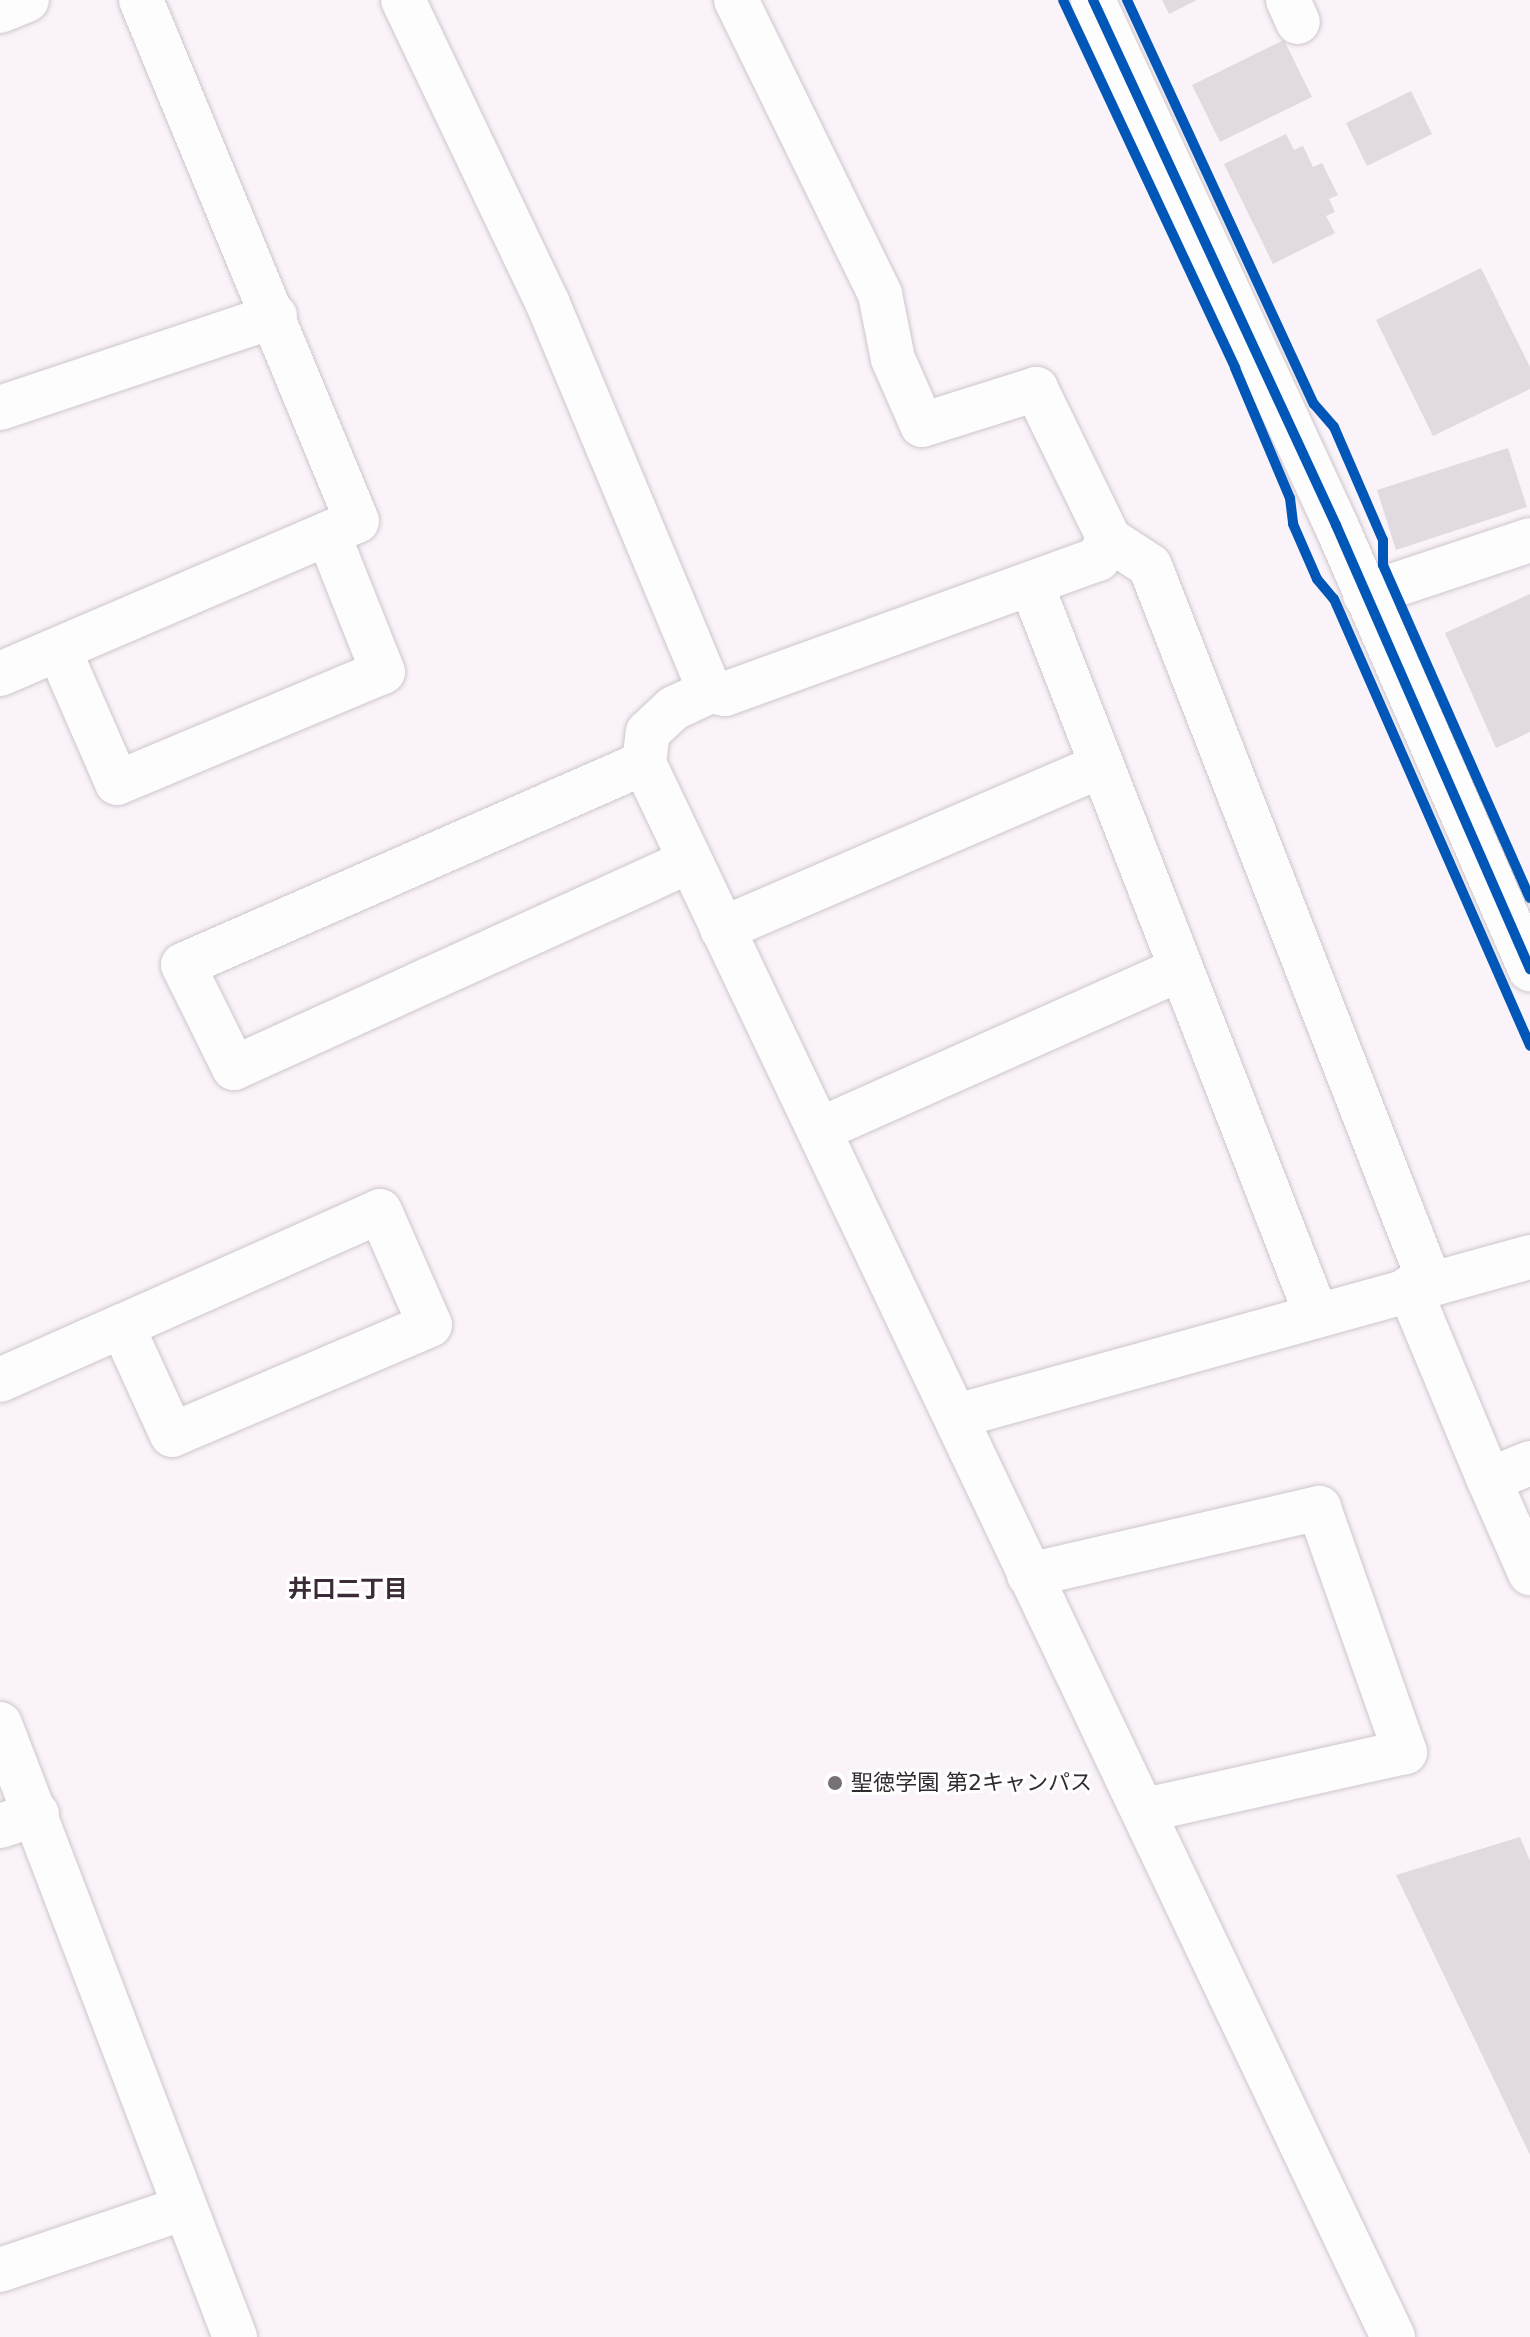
<!DOCTYPE html>
<meta charset="utf-8">
<style>
body{margin:0}
#map{position:relative;width:1530px;height:2337px;overflow:hidden;background:#faf3f9;font-family:"DejaVu Sans","Noto Sans JP",sans-serif}
div>[style]{position:absolute}
[style*='--x']{left:calc(var(--x)*1px);top:calc(var(--y)*1px);width:calc(var(--w)*1px);rotate:calc(var(--a)*1deg)}
.building>*{inset:0;background:#e1dae0}
.roads{filter:drop-shadow(0 0 2px #cdc6cc) drop-shadow(0 0 2px #cdc6cc)}
.minor>*{height:44px;margin:-22px;padding:0 22px;transform-origin:22px;border-radius:22px;background:#fefdfe}
.cycleway>*{height:10px;margin:-5px;padding:0 5px;transform-origin:5px;border-radius:5px;background:#0057b8}
.dots>*{width:22px;height:22px;translate:-50% -50%;box-sizing:border-box;border:4px solid #fff;border-radius:50%}
span{translate:-50% -50%;white-space:nowrap;text-align:center;line-height:1.15;-webkit-text-stroke:6px #fff;paint-order:stroke}
.poi-label{font-size:22px;color:#322a31}
.left{translate:0 -50%;text-align:left}
.neighbourhood-label{font-size:24px;color:#3b2b38;font-weight:700}
</style>
<div id="map">
<div class="building">
<div style="clip-path:polygon(1162px 0,1197px 0,1169px 14px)"></div>
<div style="clip-path:polygon(1284px 40px,1312px 97px,1220px 142px,1192px 85px)"></div>
<div style="clip-path:polygon(1411px 91px,1432px 134px,1367px 166px,1346px 123px)"></div>
<div style="clip-path:polygon(1286px 134px,1294px 150px,1303px 146px,1313px 167px,1322px 163px,1338px 195px,1329px 199px,1335px 212px,1326px 216px,1335px 233px,1273px 264px,1224px 164px)"></div>
<div style="clip-path:polygon(1481px 268px,1530px 367px,1530px 389px,1433px 436px,1376px 320px)"></div>
<div style="clip-path:polygon(1508px 448px,1527px 507px,1396px 550px,1377px 490px)"></div>
<div style="clip-path:polygon(1530px 594px,1530px 732px,1496px 748px,1445px 633px)"></div>
<div style="clip-path:polygon(1520px 1837px,1530px 1861px,1530px 2155px,1396px 1875px)"></div>
</div>
<div class="roads">
<div class="minor">
<div style="--x:403;--y:0;--w:337;--a:64.5"></div>
<div style="--x:548;--y:304;--w:420;--a:67.3"></div>
<div style="--x:736;--y:0;--w:327;--a:63.9"></div>
<div style="--x:880;--y:294;--w:66;--a:78.7"></div>
<div style="--x:893;--y:359;--w:72;--a:66.3"></div>
<div style="--x:922;--y:425;--w:120;--a:-17.5"></div>
<div style="--x:1036;--y:389;--w:167;--a:64"></div>
<div style="--x:1093;--y:0;--w:579;--a:65.16"></div>
<div style="--x:1336;--y:525;--w:485;--a:66.4"></div>
<div style="--x:1288;--y:0;--w:24;--a:66"></div>
<div style="--x:0;--y:11;--w:29;--a:-22"></div>
<div style="--x:0;--y:408;--w:290;--a:-18.5"></div>
<div style="--x:1032;--y:586;--w:781;--a:68.69"></div>
<div style="--x:1365;--y:595;--w:174;--a:-18.4"></div>
<div style="--x:59;--y:650;--w:145;--a:66.4"></div>
<div style="--x:117;--y:783;--w:288;--a:-22.7"></div>
<div style="--x:383;--y:672;--w:149;--a:-111.7"></div>
<div style="--x:0;--y:674;--w:388;--a:-23.2"></div>
<div style="--x:357;--y:521;--w:564;--a:-112.52"></div>
<div style="--x:644;--y:763;--w:503;--a:156.34"></div>
<div style="--x:183;--y:965;--w:115;--a:63.7"></div>
<div style="--x:234;--y:1068;--w:501;--a:-24.42"></div>
<div style="--x:722;--y:929;--w:413;--a:-23.3"></div>
<div style="--x:819;--y:1130;--w:395;--a:-24"></div>
<div style="--x:1409;--y:1288;--w:208;--a:67.4"></div>
<div style="--x:0;--y:1380;--w:133;--a:-23.9"></div>
<div style="--x:122;--y:1326;--w:282;--a:-24"></div>
<div style="--x:380;--y:1211;--w:124;--a:66.3"></div>
<div style="--x:430;--y:1325;--w:280;--a:156.9"></div>
<div style="--x:172;--y:1435;--w:120;--a:-114.6"></div>
<div style="--x:957;--y:1416;--w:595;--a:-15.51"></div>
<div style="--x:1530;--y:1463;--w:44;--a:157.5"></div>
<div style="--x:1489;--y:1480;--w:102;--a:66.2"></div>
<div style="--x:1029;--y:1575;--w:298;--a:-13"></div>
<div style="--x:1319;--y:1508;--w:259;--a:70.6"></div>
<div style="--x:1405;--y:1752;--w:266;--a:167.4"></div>
<div style="--x:0;--y:1724;--w:657;--a:69.03"></div>
<div style="--x:0;--y:1826;--w:39;--a:-18"></div>
<div style="--x:0;--y:2270;--w:191;--a:-18.6"></div>
<div style="--x:1393;--y:2337;--w:1743;--a:-115.45"></div>
<div style="--x:644;--y:763;--w:31;--a:-83"></div>
<div style="--x:648;--y:732;--w:35;--a:-43"></div>
<div style="--x:674;--y:708;--w:40;--a:-25"></div>
<div style="--x:710;--y:691;--w:15;--a:11"></div>
<div style="--x:725;--y:694;--w:397;--a:-19.9"></div>
<div style="--x:1098;--y:559;--w:23;--a:-61"></div>
<div style="--x:1109;--y:539;--w:49;--a:33.4"></div>
<div style="--x:1150;--y:566;--w:770;--a:68.67"></div>
</div>
</div>
<div class="cycleway">
<div style="--x:1063;--y:0;--w:406;--a:64.9"></div>
<div style="--x:1235;--y:368;--w:141;--a:67.1"></div>
<div style="--x:1290;--y:498;--w:26;--a:83"></div>
<div style="--x:1293;--y:524;--w:60;--a:66.4"></div>
<div style="--x:1317;--y:579;--w:26;--a:50"></div>
<div style="--x:1334;--y:599;--w:488;--a:66.3"></div>
<div style="--x:1093;--y:0;--w:579;--a:65.16"></div>
<div style="--x:1336;--y:525;--w:485;--a:66.4"></div>
<div style="--x:1127;--y:0;--w:445;--a:65.2"></div>
<div style="--x:1314;--y:404;--w:30;--a:49"></div>
<div style="--x:1334;--y:427;--w:123;--a:66.6"></div>
<div style="--x:1383;--y:540;--w:25;--a:90"></div>
<div style="--x:1383;--y:565;--w:364;--a:66.2"></div>
</div>
<div class="dots">
<div style="left:835px;top:1783px;background:#787077"></div>
</div>
<div class="poi-label">
<span class="left" style="left:851px;top:1783px">聖徳学園 第2キャンパス</span>
</div>
<div class="neighbourhood-label">
<span style="left:348px;top:1590px">井口二丁目</span>
</div>
</div>
